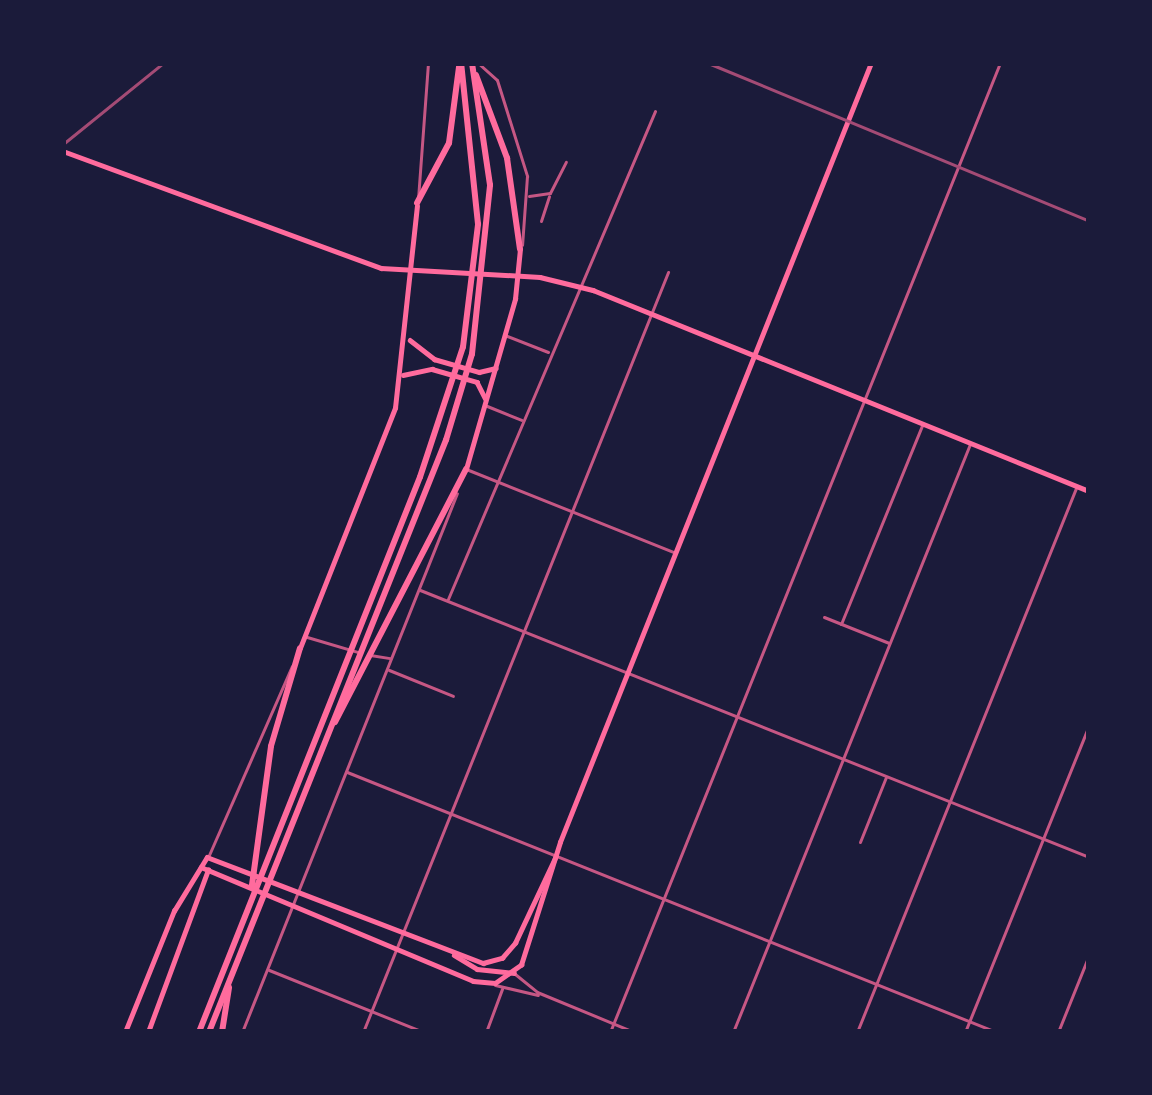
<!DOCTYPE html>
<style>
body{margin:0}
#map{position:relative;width:1152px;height:1095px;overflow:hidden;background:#1b1b3a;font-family:Raleway,sans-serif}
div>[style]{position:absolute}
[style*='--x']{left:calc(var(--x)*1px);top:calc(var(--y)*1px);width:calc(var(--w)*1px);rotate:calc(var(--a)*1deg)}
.minor>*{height:3px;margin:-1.5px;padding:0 1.5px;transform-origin:1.5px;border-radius:1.5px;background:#c65784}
.tertiary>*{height:3px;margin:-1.5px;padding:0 1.5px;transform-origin:1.5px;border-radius:1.5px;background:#c65784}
.secondary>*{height:4.5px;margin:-2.25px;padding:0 2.25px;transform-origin:2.25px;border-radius:2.25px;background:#ff6b9d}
.motorway>*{height:6px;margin:-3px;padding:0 3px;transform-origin:3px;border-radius:3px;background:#ff6b9d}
.rail>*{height:3px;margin:-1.5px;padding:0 1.5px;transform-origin:1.5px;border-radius:1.5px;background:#a44b75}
span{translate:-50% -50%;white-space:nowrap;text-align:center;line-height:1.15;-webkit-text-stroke:12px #1b1b3a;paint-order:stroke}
.frame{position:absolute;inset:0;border:66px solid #1b1b3a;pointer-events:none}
</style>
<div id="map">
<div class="minor">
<div style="--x:529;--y:196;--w:21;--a:-8"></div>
<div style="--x:550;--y:193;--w:35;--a:-63"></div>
<div style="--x:541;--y:221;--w:26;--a:-72"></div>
<div style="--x:507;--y:336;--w:44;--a:21.3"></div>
<div style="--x:487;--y:406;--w:37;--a:22"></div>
<div style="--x:466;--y:469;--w:223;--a:21.8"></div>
<div style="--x:420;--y:590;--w:720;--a:21.76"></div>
<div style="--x:448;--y:599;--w:530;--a:-67.01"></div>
<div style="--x:824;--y:617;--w:70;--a:21.8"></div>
<div style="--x:841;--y:624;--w:214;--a:-67.8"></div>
<div style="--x:307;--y:637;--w:56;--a:16.5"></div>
<div style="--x:370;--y:655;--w:20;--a:9"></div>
<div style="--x:389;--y:670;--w:69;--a:22.1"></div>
<div style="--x:347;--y:772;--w:699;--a:21.83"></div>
<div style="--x:860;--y:842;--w:70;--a:-68.2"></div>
<div style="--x:269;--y:970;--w:166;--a:21.9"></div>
<div style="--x:363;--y:1032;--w:819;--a:-68.13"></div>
<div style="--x:486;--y:1032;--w:46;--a:-69.6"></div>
<div style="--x:610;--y:1032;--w:1045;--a:-68.08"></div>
<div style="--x:857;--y:1032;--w:586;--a:-68.07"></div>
<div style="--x:965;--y:1032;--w:331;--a:-68"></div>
<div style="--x:1058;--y:1032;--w:83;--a:-68.1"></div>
</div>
<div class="tertiary">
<div style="--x:478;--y:63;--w:25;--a:42"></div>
<div style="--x:497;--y:80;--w:101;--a:72.6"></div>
<div style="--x:527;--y:176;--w:69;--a:94.1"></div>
<div style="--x:418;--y:199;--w:136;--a:-85.8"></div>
<div style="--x:209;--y:855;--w:206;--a:-66.3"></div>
<div style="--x:515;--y:974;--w:28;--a:39"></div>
<div style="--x:537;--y:992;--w:105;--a:22.4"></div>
<div style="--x:495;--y:985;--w:44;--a:13.1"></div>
<div style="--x:242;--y:1032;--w:580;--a:-68.25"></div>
<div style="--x:733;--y:1032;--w:634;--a:-68.05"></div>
</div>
<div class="secondary">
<div style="--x:63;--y:151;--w:339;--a:20.2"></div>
<div style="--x:381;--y:268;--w:159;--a:3.2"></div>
<div style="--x:540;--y:277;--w:55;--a:13.8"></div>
<div style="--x:593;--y:290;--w:535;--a:22.06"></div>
<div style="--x:410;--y:340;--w:31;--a:38"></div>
<div style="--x:434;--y:359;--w:47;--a:16.1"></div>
<div style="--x:479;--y:372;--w:17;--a:-13"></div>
<div style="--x:403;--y:375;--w:30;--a:-12"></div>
<div style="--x:432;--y:369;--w:47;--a:16.1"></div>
<div style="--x:477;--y:382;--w:18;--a:63"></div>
<div style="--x:466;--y:469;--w:177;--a:-73.9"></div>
<div style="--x:515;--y:299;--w:50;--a:-84.3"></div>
<div style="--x:300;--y:648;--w:258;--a:-68.4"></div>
<div style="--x:395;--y:408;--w:203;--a:-83.8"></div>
<div style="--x:201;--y:867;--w:295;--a:22.7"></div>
<div style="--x:473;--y:981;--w:22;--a:5"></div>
<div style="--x:495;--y:983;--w:32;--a:-35"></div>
<div style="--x:521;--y:965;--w:129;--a:-72.4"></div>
<div style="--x:560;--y:842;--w:839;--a:-68.24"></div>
<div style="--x:454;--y:955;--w:27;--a:31"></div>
<div style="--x:477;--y:969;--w:37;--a:6"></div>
<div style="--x:125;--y:1032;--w:131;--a:-68"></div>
<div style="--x:174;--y:911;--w:63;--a:-58.6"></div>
<div style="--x:207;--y:857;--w:296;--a:21"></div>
<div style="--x:483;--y:963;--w:20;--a:-15"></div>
<div style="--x:502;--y:958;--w:20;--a:-49"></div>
<div style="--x:515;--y:943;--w:96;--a:-64.8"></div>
<div style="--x:148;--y:1032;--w:173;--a:-69.7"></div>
</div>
<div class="motorway">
<div style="--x:476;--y:75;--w:89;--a:69.5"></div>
<div style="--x:507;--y:158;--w:92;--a:81.9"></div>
<div style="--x:417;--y:203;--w:68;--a:-61.9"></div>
<div style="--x:449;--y:143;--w:77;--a:-82.5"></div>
<div style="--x:335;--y:722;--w:285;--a:-62.6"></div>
<div style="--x:252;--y:885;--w:140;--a:-82.2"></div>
<div style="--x:271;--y:746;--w:102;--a:-73.5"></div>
<div style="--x:199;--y:1032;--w:597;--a:-68.29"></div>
<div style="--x:420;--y:477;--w:137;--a:-71.7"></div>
<div style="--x:463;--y:347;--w:124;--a:-83"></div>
<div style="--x:478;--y:224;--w:162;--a:-96"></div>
<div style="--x:209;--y:1032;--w:638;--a:-68.18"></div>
<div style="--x:446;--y:440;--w:90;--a:-73.2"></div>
<div style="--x:472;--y:354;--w:170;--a:-83.9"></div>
<div style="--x:490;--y:185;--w:123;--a:-98.4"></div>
<div style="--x:222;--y:1032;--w:45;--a:-81"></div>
</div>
<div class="rail">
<div style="--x:708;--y:63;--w:412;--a:22.5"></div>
<div style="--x:63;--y:144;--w:129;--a:-39"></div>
</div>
<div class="frame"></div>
</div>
